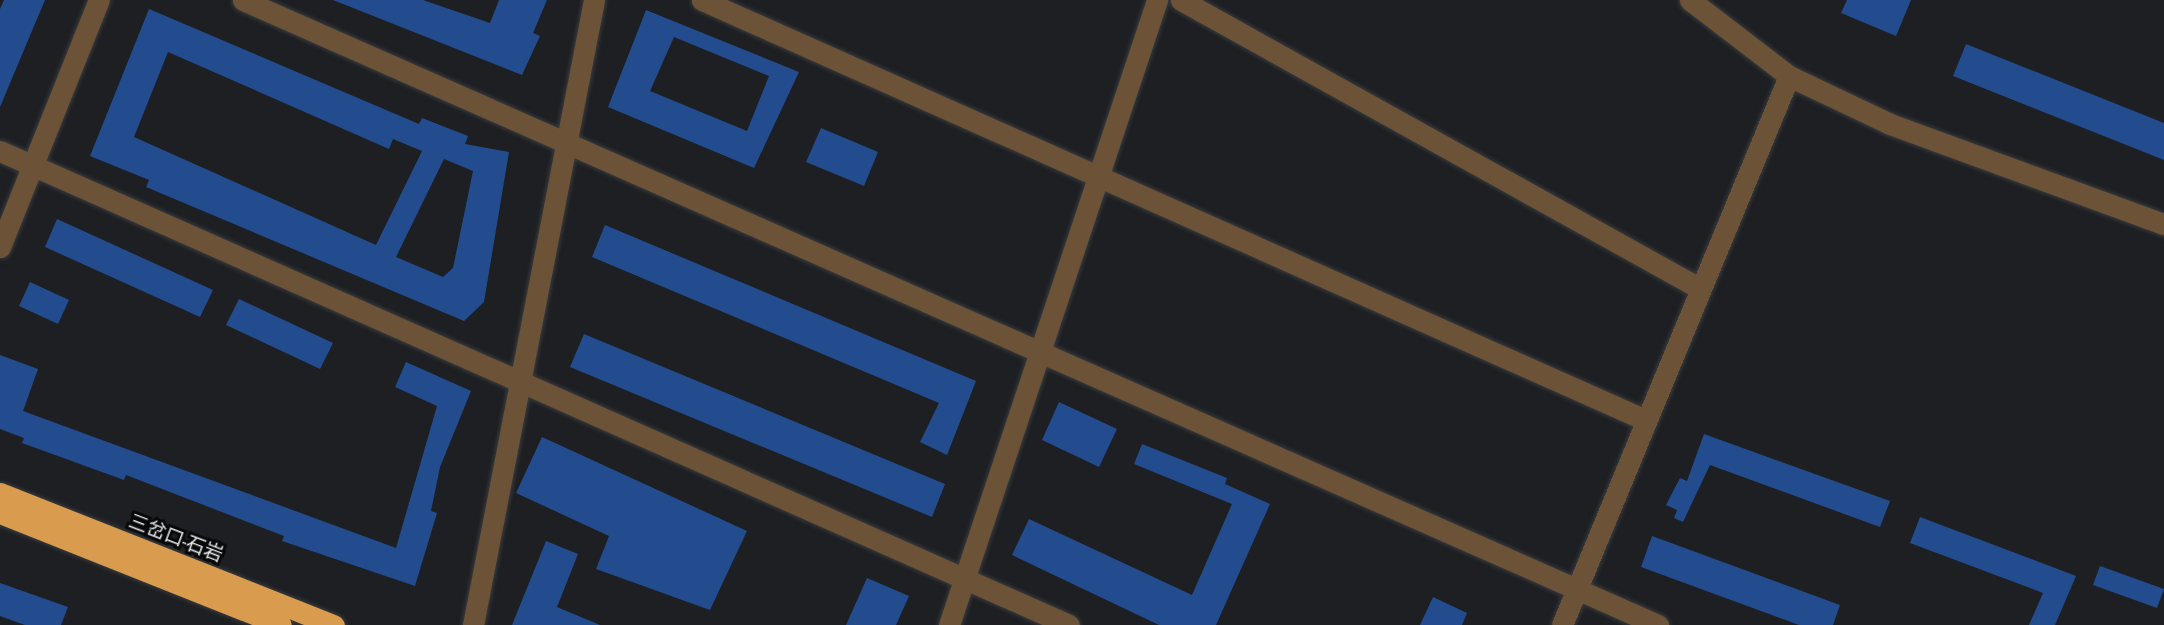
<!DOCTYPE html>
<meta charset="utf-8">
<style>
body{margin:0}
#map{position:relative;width:2164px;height:625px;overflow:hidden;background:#1d1f22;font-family:Jost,"Noto Sans SC",sans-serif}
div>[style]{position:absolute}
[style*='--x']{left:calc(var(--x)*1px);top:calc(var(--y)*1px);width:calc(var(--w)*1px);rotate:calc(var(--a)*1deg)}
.building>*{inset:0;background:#234c8f}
.roads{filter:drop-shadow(0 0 2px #393b3e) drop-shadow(0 0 2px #393b3e)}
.minor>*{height:21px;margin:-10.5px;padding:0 10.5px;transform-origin:10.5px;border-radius:10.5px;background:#6c5337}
.highway>*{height:21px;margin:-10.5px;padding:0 10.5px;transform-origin:10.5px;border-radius:10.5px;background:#d99c4f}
span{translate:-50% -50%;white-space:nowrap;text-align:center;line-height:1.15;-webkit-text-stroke:6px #08080a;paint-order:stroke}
.street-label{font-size:19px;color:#e4e6e8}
</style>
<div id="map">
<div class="building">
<div style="clip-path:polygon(4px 0,45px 0,0 107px,0 9px)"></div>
<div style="clip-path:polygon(333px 0,423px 0,490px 23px,499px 0,547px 0,533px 33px,540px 36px,522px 75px)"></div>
<div style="clip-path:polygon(1847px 0,1911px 0,1896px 36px,1841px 13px)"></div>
<div style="clip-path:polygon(evenodd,149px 9px,419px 124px,422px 118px,468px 136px,465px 144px,509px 152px,484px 302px,464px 321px,146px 187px,149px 180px,90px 156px,149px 9px,168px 52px,389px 149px,393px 139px,422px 151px,376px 245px,134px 137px,168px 52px,149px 9px,444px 159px,473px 171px,453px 268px,443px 277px,396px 257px,444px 159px)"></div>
<div style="clip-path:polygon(evenodd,646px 10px,799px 72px,754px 168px,608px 107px,646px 10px,674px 37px,769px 76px,747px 131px,650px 91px,674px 37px)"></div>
<div style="clip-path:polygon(1966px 44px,2164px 123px,2164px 160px,1953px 76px)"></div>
<div style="clip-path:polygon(821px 128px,878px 152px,864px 186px,806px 162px)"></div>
<div style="clip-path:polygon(57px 219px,213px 290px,200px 317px,45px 247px)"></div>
<div style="clip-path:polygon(605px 225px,976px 381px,947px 455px,920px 442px,939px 403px,592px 257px)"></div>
<div style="clip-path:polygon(30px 282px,69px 300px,58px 324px,19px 306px)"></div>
<div style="clip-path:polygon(239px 299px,333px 343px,320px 369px,226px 325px)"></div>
<div style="clip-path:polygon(584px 334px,945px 484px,932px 517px,570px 367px)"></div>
<div style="clip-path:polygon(0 355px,38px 369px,23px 411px,396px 548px,437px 406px,395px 387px,406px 362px,471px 391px,440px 467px,431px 511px,437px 513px,415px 586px,282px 541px,284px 536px,126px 475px,124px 480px,22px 443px,24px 438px,0 429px)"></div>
<div style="clip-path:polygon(1059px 402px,1117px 429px,1099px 467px,1042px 440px)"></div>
<div style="clip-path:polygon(1704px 434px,1890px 501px,1880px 527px,1710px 465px,1683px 522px,1674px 518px,1677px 510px,1666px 505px,1680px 478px,1687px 481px)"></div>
<div style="clip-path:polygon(542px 437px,747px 531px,710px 610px,596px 569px,609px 536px,516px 493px)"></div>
<div style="clip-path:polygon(1142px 444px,1227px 478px,1225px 484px,1270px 504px,1216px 625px,1159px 625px,1012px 555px,1029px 519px,1192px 595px,1232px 504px,1134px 464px)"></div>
<div style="clip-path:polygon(1920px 517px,2076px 576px,2055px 625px,2029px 625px,2043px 593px,1910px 543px)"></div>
<div style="clip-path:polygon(1652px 536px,1840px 605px,1833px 625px,1799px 625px,1641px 567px)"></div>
<div style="clip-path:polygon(546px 541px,578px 554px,557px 607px,600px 625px,512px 625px)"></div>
<div style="clip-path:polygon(2100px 566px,2164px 589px,2157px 608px,2093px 585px)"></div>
<div style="clip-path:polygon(867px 578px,909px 596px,896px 625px,846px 625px)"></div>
<div style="clip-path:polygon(0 583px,68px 607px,61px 625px,25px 625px,0 616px)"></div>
<div style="clip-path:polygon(1433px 597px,1467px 613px,1462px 625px,1420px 625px)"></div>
</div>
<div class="roads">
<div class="minor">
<div style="--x:243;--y:0;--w:1547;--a:23.83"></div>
<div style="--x:702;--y:0;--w:1030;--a:24"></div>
<div style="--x:1181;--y:0;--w:593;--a:29.07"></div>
<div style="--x:1690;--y:0;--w:125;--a:37.5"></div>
<div style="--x:1789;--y:76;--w:112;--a:25.4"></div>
<div style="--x:1890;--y:124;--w:292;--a:20.1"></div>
<div style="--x:0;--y:151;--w:1169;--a:23.91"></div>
<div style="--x:0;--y:247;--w:266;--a:-68.2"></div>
<div style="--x:473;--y:625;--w:637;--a:-79.04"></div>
<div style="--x:949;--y:625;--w:659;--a:-71.59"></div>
<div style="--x:1562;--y:625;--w:594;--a:-67.54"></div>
</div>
<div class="highway">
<div style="--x:0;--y:493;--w:359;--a:21.6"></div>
<div style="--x:0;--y:513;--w:302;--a:21.7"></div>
</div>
</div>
<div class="street-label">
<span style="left:176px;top:538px;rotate:21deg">三岔口-石岩</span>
</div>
</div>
